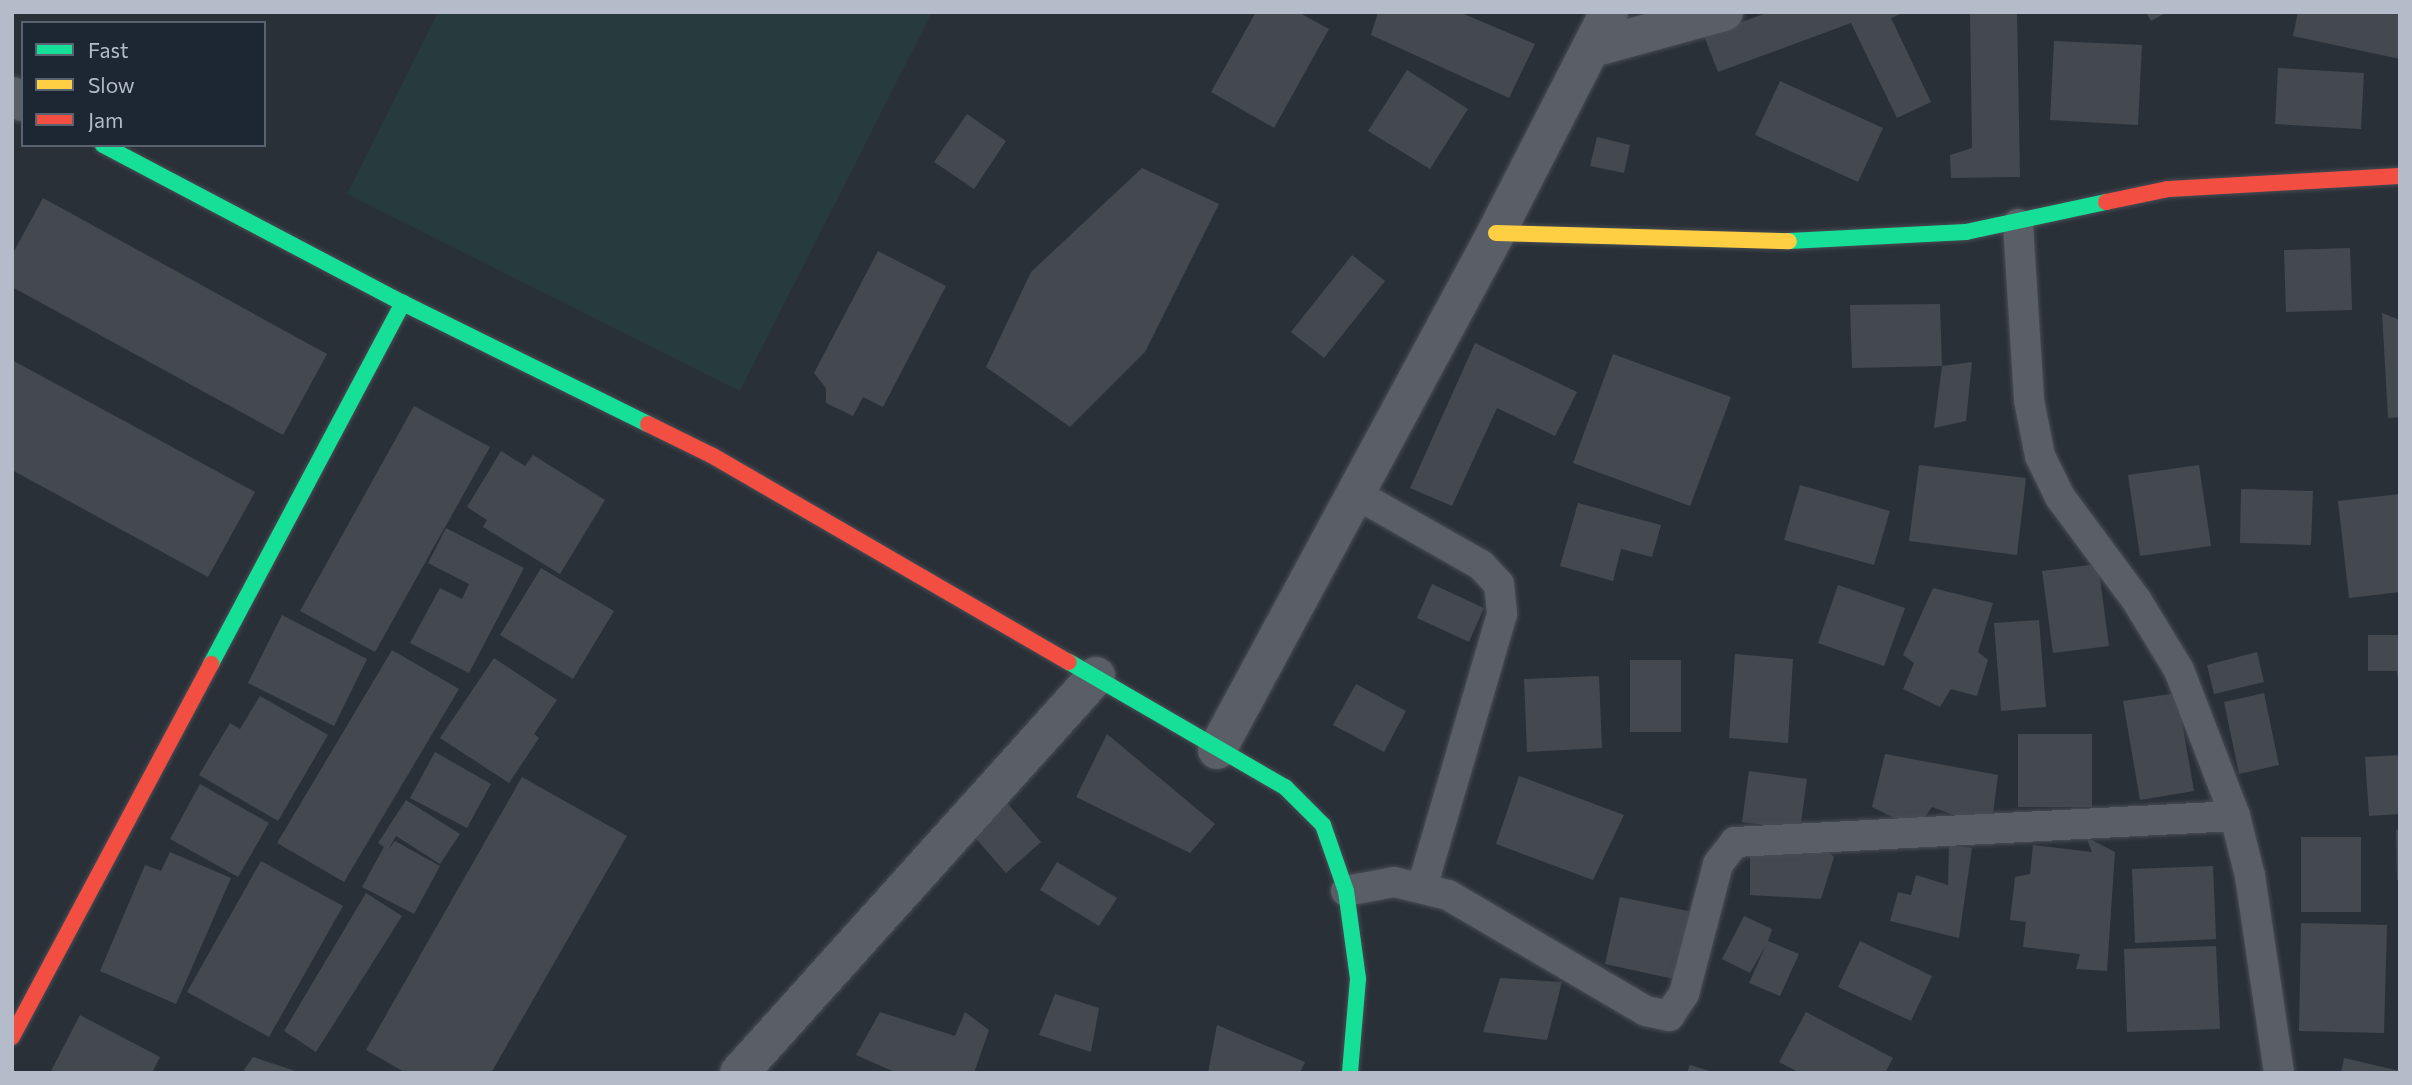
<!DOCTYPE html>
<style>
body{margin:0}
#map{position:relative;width:2412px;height:1085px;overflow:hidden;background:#2a3038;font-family:Commissioner,sans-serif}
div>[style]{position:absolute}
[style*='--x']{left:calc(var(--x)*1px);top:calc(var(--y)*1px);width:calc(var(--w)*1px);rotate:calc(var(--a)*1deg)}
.green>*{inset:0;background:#273a3e}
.building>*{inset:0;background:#444950}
.roads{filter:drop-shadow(0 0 2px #484c53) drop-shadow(0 0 2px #484c53)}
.lane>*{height:30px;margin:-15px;padding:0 15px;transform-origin:15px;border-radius:15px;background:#5a5e66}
.street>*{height:38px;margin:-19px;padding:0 19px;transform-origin:19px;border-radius:19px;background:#5a5e66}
.fast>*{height:16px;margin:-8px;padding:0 8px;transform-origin:8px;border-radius:8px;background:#16e098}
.slow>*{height:16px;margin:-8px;padding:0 8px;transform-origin:8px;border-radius:8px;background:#ffcf43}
.jam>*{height:16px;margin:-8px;padding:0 8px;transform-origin:8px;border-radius:8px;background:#f24e42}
span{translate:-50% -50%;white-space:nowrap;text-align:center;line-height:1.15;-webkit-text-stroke:5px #1d2633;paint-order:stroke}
.frame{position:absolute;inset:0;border:14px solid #b4bcc9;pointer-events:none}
.legend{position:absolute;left:21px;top:21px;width:245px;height:126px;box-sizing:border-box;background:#1d2633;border:2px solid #59626f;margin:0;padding:9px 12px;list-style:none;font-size:21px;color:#b4bcc9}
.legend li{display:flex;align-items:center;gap:14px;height:35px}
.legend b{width:35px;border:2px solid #59626f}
</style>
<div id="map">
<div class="green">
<div style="clip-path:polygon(438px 12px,932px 12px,740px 391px,347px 194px)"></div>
</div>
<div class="building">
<div style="clip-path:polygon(1256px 12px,1298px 12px,1329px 29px,1274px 128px,1211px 92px)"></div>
<div style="clip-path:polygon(1378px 12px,1459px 12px,1535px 44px,1509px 98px,1371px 35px)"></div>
<div style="clip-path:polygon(1769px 12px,1905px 12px,1891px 18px,1931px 102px,1897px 118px,1851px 23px,1718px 72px,1704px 36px)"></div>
<div style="clip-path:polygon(1970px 12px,2017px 12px,2020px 177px,1951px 178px,1950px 155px,1972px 148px)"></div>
<div style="clip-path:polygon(2146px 12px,2167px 12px,2151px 21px)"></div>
<div style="clip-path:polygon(2298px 12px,2400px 12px,2400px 59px,2293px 36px)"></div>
<div style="clip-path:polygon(2054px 41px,2142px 45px,2138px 125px,2050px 120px)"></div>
<div style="clip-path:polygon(2278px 68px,2364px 73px,2361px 129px,2275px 124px)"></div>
<div style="clip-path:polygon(1407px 70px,1468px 109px,1430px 169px,1368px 131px)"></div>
<div style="clip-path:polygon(1780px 81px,1883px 128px,1858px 182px,1755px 135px)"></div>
<div style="clip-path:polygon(967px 114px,1006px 141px,974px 189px,934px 162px)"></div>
<div style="clip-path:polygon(1597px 137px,1630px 145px,1624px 173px,1590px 166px)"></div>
<div style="clip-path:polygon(1142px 168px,1219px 204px,1145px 352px,1070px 427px,986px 367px,1031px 272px)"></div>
<div style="clip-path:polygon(43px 198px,327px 354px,283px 435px,12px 287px,12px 255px)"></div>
<div style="clip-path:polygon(2350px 248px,2352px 310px,2286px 312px,2284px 250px)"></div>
<div style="clip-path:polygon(878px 251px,946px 286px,883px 407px,863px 397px,853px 416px,826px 403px,826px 388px,814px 373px)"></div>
<div style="clip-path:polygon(1352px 255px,1385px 281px,1324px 358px,1291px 332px)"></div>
<div style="clip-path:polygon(1940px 304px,1942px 366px,1852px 368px,1850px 305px)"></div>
<div style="clip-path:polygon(2382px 313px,2400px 320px,2400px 417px,2388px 418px)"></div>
<div style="clip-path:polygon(1475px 343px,1577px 392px,1555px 436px,1497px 408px,1452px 506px,1410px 488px)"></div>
<div style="clip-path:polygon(1613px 354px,1731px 397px,1690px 506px,1573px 463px)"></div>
<div style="clip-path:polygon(12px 360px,255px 492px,208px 577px,12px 470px)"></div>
<div style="clip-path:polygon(1972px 362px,1966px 421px,1934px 428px,1942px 366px)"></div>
<div style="clip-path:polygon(414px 406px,490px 447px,375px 652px,300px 611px)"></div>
<div style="clip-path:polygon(501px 451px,525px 466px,533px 455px,605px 500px,560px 574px,483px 527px,487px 520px,467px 507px)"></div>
<div style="clip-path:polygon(1919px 465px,2026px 478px,2017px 555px,1909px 541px)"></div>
<div style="clip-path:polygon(2199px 465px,2211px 546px,2140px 556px,2128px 475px)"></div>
<div style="clip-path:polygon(1800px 485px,1890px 511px,1874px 565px,1784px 540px)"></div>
<div style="clip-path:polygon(2241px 489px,2313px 491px,2311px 545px,2240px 543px)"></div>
<div style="clip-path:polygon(2400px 494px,2400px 592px,2349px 598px,2338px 501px)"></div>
<div style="clip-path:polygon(1578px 503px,1661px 525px,1652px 557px,1621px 549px,1613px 581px,1560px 566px)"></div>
<div style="clip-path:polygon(446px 528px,524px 568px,469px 673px,410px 643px,440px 588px,462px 599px,469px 584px,428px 563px)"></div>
<div style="clip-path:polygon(2098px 564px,2109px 646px,2053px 653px,2042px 571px)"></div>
<div style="clip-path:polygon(541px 568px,614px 611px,573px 679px,500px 635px)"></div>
<div style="clip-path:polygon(1432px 584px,1484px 608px,1469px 642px,1417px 618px)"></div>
<div style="clip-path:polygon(1838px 585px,1905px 608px,1884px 666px,1818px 643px)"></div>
<div style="clip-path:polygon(1933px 588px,1993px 603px,1978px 652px,1988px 660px,1977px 696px,1951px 689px,1940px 707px,1903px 689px,1914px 663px,1903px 655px)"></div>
<div style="clip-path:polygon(282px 615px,367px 659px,334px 726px,248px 683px)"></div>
<div style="clip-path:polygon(2039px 620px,2046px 707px,2001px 711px,1994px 623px)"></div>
<div style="clip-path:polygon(2368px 635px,2400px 635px,2400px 701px,2397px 671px,2368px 671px)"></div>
<div style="clip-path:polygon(392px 650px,459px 689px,344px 882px,277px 843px)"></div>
<div style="clip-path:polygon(2257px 652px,2264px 682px,2214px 694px,2207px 665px)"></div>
<div style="clip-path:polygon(1735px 654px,1793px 659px,1788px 743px,1729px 738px)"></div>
<div style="clip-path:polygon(494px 658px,557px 700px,534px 734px,539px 738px,509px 783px,440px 738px)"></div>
<div style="clip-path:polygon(1630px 660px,1681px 660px,1681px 732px,1630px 732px)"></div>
<div style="clip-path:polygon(1599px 676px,1602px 748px,1527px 752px,1524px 679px)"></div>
<div style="clip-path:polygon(1356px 684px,1406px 711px,1384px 752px,1333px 725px)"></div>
<div style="clip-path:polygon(2177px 693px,2194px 791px,2140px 800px,2123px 701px)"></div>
<div style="clip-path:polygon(2264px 693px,2279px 765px,2239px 774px,2224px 702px)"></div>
<div style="clip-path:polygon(260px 696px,328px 735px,278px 821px,199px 775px,230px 723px,240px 729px)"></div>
<div style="clip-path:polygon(1107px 734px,1215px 824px,1190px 853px,1076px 797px)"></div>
<div style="clip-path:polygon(2018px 734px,2092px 734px,2092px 807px,2018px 807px)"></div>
<div style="clip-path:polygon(435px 752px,491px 784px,467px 828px,410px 798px)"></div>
<div style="clip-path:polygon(1885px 754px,1998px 775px,1991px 829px,1932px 807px,1916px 829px,1872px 807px)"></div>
<div style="clip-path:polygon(2400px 755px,2400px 814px,2369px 816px,2365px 757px)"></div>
<div style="clip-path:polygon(1749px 771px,1807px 779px,1800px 830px,1742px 822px)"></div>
<div style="clip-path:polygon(1519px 776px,1624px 815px,1593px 880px,1496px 844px)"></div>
<div style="clip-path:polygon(522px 777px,627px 836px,491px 1073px,406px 1073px,366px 1050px)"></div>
<div style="clip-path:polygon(200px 784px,269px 823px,238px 877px,170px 839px)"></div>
<div style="clip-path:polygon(406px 800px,460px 834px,440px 864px,396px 836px,388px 850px,395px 841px,440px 866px,414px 914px,362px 887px,384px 847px,378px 843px)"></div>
<div style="clip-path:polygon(1007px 803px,1041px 842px,1006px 873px,972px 834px)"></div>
<div style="clip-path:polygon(2400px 829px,2400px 880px,2397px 880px,2396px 830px)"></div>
<div style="clip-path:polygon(2086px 837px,2115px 852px,2107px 971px,2076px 969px,2080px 954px,2023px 947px,2026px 922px,2010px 920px,2015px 877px,2030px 874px,2033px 845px,2092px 852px)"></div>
<div style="clip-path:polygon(2301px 837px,2361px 837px,2361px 912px,2301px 912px)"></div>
<div style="clip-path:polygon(1814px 839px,1834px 857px,1821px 899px,1750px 895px,1750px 847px)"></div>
<div style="clip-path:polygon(1949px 845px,1972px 848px,1959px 938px,1890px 921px,1898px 892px,1911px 895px,1916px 875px,1948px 885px)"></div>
<div style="clip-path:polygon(170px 852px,231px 878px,176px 1004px,100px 971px,145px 865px,161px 871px)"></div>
<div style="clip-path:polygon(261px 861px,343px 906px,269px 1037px,187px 992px)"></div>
<div style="clip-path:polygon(1057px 862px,1117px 898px,1099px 926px,1040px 890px)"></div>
<div style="clip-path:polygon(2213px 866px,2216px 939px,2135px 943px,2132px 869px)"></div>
<div style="clip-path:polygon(366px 893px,402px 916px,316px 1052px,284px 1031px)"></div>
<div style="clip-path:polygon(1620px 897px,1698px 913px,1683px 981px,1605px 964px)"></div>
<div style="clip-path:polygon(1744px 916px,1772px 929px,1768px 941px,1799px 954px,1780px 996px,1749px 983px,1766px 945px,1750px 973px,1722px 959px)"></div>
<div style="clip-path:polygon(2301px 923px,2387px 925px,2384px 1033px,2299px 1031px)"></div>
<div style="clip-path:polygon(1860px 941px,1932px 976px,1911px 1021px,1838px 987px)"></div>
<div style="clip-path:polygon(2216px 946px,2220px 1029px,2127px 1032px,2124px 949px)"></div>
<div style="clip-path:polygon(1500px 978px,1562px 982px,1547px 1040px,1483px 1032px)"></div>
<div style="clip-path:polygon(1055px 994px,1099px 1008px,1091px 1052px,1039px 1035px)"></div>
<div style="clip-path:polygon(880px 1012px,955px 1036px,965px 1012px,989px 1030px,974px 1073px,897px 1073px,856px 1055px)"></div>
<div style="clip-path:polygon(1806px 1012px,1893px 1058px,1885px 1073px,1800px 1073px,1779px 1062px)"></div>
<div style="clip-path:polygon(80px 1015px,160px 1057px,152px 1073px,50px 1073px)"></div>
<div style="clip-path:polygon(1217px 1025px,1305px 1062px,1300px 1073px,1208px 1073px)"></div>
<div style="clip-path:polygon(253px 1057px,298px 1072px,298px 1073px,242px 1073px)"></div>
<div style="clip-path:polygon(2344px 1058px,2400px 1071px,2400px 1073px,2341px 1073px)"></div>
<div style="clip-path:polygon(1690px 1065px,1713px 1072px,1713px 1073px,1687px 1073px)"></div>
</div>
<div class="roads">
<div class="lane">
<div style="--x:2018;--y:224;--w:176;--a:86.4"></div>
<div style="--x:2029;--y:400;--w:57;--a:78.9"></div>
<div style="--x:2040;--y:456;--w:46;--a:64"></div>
<div style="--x:2060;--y:497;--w:129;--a:53.5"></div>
<div style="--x:2137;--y:601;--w:81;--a:58.7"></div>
<div style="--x:2179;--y:670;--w:156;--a:69"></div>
<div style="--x:2235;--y:816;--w:62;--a:76"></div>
<div style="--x:2250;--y:876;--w:199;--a:81.6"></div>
<div style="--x:1356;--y:494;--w:144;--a:29.6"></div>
<div style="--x:1481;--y:565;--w:26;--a:47"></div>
<div style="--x:1499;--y:584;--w:30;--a:84"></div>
<div style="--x:1502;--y:614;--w:285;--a:106.3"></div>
<div style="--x:1346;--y:891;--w:49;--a:-10.6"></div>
<div style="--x:1394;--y:882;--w:56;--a:13.5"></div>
<div style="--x:1448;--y:895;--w:229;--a:30.4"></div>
<div style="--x:1646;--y:1011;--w:24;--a:12"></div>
<div style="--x:1669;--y:1016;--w:27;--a:-56"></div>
<div style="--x:1684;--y:994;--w:134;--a:-75.3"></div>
<div style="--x:1718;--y:864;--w:28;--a:-52"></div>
<div style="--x:1735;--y:842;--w:501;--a:-2.98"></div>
</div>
<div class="street">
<div style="--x:1593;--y:48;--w:136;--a:-15.4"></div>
<div style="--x:12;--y:96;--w:13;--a:29"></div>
<div style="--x:1217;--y:750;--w:587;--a:-61.65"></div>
<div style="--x:1496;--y:233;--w:248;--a:-62.9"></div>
<div style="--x:739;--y:1073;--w:534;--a:-48.04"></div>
</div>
<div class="fast">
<div style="--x:103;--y:145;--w:339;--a:27.8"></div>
<div style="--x:403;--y:303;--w:273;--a:26.3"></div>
<div style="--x:1789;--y:241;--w:177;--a:-2.9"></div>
<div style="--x:1966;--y:232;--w:143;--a:-12.1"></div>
<div style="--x:1069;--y:662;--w:250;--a:30.1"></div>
<div style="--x:1285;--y:787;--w:54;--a:45"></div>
<div style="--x:1323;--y:825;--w:70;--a:70.8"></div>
<div style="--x:1346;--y:891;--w:89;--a:82.2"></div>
<div style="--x:1358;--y:979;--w:94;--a:94.9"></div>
<div style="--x:211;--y:664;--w:409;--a:-62"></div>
</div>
<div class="slow">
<div style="--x:1496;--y:233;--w:293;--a:1.6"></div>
</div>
<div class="jam">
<div style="--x:2106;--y:202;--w:63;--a:-11.8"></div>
<div style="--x:2168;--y:189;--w:232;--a:-3.2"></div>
<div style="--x:648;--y:424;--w:72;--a:26.2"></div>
<div style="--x:713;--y:456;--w:411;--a:30.1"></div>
<div style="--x:12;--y:1037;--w:423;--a:-61.9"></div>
</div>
</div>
<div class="frame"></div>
<ul class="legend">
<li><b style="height:9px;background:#16e098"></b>Fast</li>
<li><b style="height:9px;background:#ffcf43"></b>Slow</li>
<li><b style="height:9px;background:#f24e42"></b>Jam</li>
</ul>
</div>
